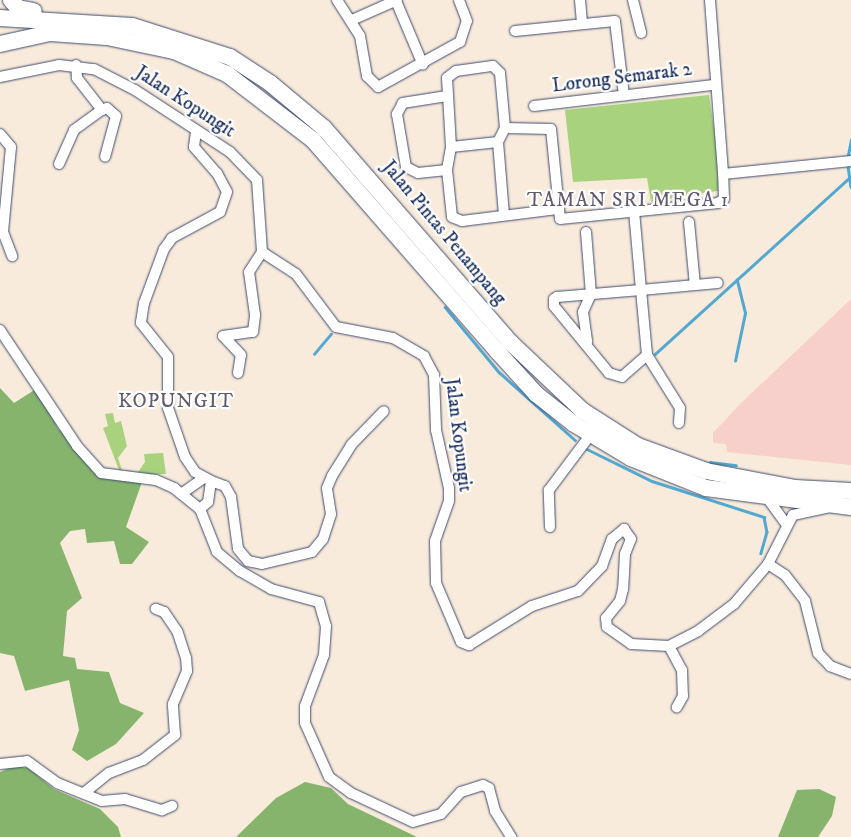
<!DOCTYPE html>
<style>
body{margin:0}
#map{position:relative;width:851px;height:837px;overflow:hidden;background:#f9ebdb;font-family:"IM FELL DW Pica",serif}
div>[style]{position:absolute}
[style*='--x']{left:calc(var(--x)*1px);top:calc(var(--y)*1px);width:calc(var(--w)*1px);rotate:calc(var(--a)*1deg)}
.built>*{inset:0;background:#f7d0cc}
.green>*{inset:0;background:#a8d27e}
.forest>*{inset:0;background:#86b46d}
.stream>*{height:2.5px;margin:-1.25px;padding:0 1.25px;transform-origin:1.25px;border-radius:1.25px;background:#54a8d0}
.roads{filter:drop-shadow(0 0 1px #3c4b71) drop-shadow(0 0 1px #3c4b71)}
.street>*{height:10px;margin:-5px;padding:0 5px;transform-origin:5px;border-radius:5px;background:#fff}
.primary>*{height:16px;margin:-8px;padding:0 8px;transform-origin:8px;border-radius:8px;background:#fff}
span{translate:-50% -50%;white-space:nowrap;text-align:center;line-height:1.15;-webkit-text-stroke:4.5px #fff;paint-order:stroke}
.street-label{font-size:19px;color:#1b2f5e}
.neighbourhood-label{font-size:20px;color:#635b70;letter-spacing:1px}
</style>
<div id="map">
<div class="built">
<div style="clip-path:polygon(851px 299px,851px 465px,727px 452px,726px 444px,713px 443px,713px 433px,741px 403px)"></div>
</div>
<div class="green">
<div style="clip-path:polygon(709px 95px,723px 190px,651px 202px,647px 178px,573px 182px,565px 110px)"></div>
<div style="clip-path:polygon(113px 413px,115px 423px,121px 421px,127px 446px,118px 458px,122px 470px,138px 472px,145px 462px,144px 454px,163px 453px,166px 474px,129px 475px,119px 470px,103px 428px,108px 426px,105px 414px)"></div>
</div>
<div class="forest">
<div style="clip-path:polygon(0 388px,14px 403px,36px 389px,59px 430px,63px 428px,100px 475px,142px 482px,126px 527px,149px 542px,132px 564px,120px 564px,114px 541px,87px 543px,85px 529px,70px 531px,60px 543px,82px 598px,67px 611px,63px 656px,75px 658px,77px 669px,109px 672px,120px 703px,144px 713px,116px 744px,87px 761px,72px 750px,79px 730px,69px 680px,25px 691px,14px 656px,0 653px)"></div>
<div style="clip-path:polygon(14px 766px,28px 768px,54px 789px,100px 809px,118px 827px,121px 837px,0 837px,0 772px)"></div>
<div style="clip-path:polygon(305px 782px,331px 788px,348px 804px,417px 837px,236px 837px,276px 798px)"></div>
<div style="clip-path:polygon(819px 789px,836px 797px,832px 816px,818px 837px,778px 837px,797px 790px)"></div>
</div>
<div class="stream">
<div style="--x:848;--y:155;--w:15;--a:-79"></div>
<div style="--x:848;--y:166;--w:21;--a:82"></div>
<div style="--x:445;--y:307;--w:85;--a:50.3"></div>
<div style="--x:499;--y:372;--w:102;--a:41.8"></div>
<div style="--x:314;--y:354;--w:26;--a:-50"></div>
<div style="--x:655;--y:354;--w:263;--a:-42.2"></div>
<div style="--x:735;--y:361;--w:49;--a:-78.2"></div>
<div style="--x:745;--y:313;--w:34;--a:-104"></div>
<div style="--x:585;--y:448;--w:75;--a:26.2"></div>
<div style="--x:652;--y:481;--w:118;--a:17.8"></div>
<div style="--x:764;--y:517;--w:15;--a:79"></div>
<div style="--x:767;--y:532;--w:22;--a:106"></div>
<div style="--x:710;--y:462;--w:26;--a:7"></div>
</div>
<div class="roads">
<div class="street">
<div style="--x:337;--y:0;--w:43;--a:57.4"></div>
<div style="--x:360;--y:36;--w:41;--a:80.1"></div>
<div style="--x:367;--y:76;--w:16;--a:45"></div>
<div style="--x:378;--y:87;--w:94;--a:-28.8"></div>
<div style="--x:460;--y:42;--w:22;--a:-72"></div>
<div style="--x:467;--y:21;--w:22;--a:-111"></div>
<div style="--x:580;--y:0;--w:24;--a:85"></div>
<div style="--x:633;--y:0;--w:34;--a:76"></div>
<div style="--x:710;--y:0;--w:174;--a:85.7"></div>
<div style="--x:396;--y:1;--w:69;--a:67.1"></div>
<div style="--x:352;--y:20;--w:49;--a:-24"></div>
<div style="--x:515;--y:31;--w:100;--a:-5.7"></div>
<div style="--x:615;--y:21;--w:75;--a:83.1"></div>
<div style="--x:0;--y:77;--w:60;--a:-11.5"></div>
<div style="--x:59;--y:65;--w:35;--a:7"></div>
<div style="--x:94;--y:69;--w:46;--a:27.1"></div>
<div style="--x:135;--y:90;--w:113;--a:33.1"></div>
<div style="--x:230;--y:152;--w:39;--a:46"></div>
<div style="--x:257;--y:180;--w:72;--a:86"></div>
<div style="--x:262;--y:252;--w:40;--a:32.9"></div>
<div style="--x:296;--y:274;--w:66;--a:53"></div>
<div style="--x:336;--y:327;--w:58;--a:10.9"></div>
<div style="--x:393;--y:338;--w:36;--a:30"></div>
<div style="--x:424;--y:356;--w:21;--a:62"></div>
<div style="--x:434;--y:375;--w:55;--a:87.9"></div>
<div style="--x:436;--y:430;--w:59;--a:77.4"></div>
<div style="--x:449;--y:488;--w:13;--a:90"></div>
<div style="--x:449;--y:501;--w:42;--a:109.3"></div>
<div style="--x:435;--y:541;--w:42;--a:88.6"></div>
<div style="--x:436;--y:583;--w:64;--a:67"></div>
<div style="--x:461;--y:642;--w:9;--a:21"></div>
<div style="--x:469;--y:645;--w:74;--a:-31.8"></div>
<div style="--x:532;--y:606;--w:48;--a:-18.1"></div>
<div style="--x:578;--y:591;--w:35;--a:-46"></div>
<div style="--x:602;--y:566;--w:29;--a:-70"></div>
<div style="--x:612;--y:539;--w:16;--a:-40"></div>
<div style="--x:624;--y:529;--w:12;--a:55"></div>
<div style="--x:631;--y:539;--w:16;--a:112"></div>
<div style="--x:625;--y:554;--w:35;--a:93"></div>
<div style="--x:623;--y:589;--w:12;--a:104"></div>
<div style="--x:620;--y:601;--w:22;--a:129"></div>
<div style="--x:606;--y:618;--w:9;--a:84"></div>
<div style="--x:607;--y:627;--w:29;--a:35"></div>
<div style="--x:631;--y:644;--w:38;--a:3"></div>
<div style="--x:669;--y:646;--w:33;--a:-27"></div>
<div style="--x:698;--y:631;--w:45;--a:-36.9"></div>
<div style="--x:734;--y:604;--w:52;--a:-49.6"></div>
<div style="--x:768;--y:564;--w:55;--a:-63"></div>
<div style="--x:793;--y:515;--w:39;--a:-12"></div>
<div style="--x:447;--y:96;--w:45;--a:171"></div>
<div style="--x:403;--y:103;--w:13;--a:119"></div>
<div style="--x:397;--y:114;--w:54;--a:80.4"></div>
<div style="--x:406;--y:167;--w:13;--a:27"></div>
<div style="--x:418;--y:173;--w:29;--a:-6"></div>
<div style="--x:534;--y:106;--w:181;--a:-6.7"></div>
<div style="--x:102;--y:110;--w:5;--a:-22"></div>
<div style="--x:107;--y:108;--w:12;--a:42"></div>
<div style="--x:116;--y:116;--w:42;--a:105"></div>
<div style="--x:505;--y:128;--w:46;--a:1.2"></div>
<div style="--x:551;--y:129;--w:90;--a:84.3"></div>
<div style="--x:560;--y:219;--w:159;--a:-5.8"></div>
<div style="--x:718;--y:203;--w:7;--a:-34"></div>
<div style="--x:724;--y:199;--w:25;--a:-92"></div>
<div style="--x:723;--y:174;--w:129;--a:-5.8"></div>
<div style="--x:196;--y:132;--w:15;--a:98"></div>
<div style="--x:194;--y:147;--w:35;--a:49"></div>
<div style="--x:217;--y:173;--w:21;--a:62"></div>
<div style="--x:227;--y:192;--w:21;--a:109"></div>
<div style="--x:220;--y:212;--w:55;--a:151.6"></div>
<div style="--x:172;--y:238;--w:14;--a:126"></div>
<div style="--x:164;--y:249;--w:58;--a:110.3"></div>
<div style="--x:144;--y:303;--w:20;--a:99"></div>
<div style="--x:141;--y:323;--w:43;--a:51.5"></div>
<div style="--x:168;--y:357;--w:51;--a:90"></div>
<div style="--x:168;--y:408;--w:52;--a:70.9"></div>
<div style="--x:185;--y:457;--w:18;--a:56"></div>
<div style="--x:195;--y:472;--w:18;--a:29"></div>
<div style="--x:211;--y:481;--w:21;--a:98"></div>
<div style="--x:208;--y:502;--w:11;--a:139"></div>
<div style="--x:0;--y:134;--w:17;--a:50"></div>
<div style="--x:11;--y:147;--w:85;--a:95.4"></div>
<div style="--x:3;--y:232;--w:26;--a:69"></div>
<div style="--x:498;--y:142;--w:73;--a:85.3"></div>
<div style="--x:451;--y:147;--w:69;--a:-93.3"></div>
<div style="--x:447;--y:78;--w:11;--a:-38"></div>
<div style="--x:456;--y:71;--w:37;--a:-8"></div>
<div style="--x:493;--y:66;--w:10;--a:45"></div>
<div style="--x:500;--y:73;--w:55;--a:84.8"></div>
<div style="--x:505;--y:128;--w:16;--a:117"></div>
<div style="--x:498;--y:142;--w:47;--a:173.9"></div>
<div style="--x:451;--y:147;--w:23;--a:100"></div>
<div style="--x:447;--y:170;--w:47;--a:83.9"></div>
<div style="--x:452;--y:217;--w:11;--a:22"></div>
<div style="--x:462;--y:221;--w:98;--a:-7.1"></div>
<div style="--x:59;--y:164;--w:37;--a:-66"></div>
<div style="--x:74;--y:130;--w:34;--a:-36"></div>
<div style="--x:102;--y:110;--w:41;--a:-128"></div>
<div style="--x:77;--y:78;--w:13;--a:-94"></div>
<div style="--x:634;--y:211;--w:79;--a:84.9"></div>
<div style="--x:641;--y:290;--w:65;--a:84.7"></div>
<div style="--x:647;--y:355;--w:33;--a:139"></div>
<div style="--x:622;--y:377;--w:14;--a:-163"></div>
<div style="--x:609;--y:373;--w:87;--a:-129.4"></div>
<div style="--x:554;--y:306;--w:7;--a:-90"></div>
<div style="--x:554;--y:299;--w:4;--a:-34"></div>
<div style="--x:557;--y:297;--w:84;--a:-4.8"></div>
<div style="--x:641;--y:290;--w:77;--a:-5.2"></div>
<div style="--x:689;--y:222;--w:63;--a:84.6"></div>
<div style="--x:586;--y:232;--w:62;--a:85.4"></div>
<div style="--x:591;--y:294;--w:20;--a:114"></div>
<div style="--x:583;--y:312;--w:30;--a:82"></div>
<div style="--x:0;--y:330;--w:139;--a:56.4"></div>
<div style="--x:77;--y:446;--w:36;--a:48"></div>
<div style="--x:101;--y:473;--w:55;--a:7.3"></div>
<div style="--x:156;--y:480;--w:20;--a:24"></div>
<div style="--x:174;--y:488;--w:33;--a:39"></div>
<div style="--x:200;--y:509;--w:46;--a:68.4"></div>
<div style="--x:217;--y:552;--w:30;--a:40"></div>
<div style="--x:240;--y:571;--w:36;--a:30"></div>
<div style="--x:271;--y:589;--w:50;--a:15.2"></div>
<div style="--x:319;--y:602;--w:25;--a:74"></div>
<div style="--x:326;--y:626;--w:29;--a:94"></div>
<div style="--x:324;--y:655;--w:54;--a:110.4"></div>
<div style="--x:305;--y:706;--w:17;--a:90"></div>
<div style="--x:305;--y:723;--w:59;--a:66"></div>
<div style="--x:329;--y:777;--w:27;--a:36"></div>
<div style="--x:351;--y:793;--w:68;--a:25.1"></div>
<div style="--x:413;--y:822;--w:29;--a:-16"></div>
<div style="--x:441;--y:814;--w:30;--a:-48"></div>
<div style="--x:461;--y:792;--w:23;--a:-18"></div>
<div style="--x:483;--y:785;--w:7;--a:27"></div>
<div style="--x:489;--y:788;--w:24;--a:75"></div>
<div style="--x:495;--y:811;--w:31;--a:58"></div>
<div style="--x:647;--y:355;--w:62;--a:58.1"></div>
<div style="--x:680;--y:408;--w:15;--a:94"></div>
<div style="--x:238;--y:373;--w:18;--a:-81"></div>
<div style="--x:241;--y:355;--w:26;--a:-133"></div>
<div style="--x:223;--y:336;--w:30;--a:-8"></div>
<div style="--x:253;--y:332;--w:17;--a:-83"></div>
<div style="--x:255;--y:315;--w:43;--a:-97.9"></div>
<div style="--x:249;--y:272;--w:24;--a:-57"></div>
<div style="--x:211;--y:481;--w:15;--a:20"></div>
<div style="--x:225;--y:486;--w:13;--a:61"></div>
<div style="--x:231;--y:497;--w:52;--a:82.3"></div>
<div style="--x:238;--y:549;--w:16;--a:50"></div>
<div style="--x:248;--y:561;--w:14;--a:12"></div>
<div style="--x:262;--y:564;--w:51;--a:-13.5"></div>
<div style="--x:312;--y:552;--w:17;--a:-50"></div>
<div style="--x:323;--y:539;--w:26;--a:-72"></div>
<div style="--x:331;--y:514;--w:26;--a:-99"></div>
<div style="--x:327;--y:488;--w:13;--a:-67"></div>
<div style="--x:332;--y:476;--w:36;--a:-58"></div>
<div style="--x:351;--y:445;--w:47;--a:-45.9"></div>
<div style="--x:181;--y:494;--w:28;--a:-35"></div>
<div style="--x:768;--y:499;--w:31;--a:54"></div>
<div style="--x:550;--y:527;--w:37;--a:-92"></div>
<div style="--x:549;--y:490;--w:70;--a:-53.1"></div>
<div style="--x:768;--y:564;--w:20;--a:33"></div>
<div style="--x:785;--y:575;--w:33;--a:52"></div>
<div style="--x:805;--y:601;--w:54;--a:76"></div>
<div style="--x:818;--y:653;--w:18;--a:47"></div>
<div style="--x:830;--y:666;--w:22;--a:21"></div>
<div style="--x:669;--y:646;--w:27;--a:62"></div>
<div style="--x:682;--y:670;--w:26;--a:88"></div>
<div style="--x:683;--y:696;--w:13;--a:119"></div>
<div style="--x:0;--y:764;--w:27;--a:-6"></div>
<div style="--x:27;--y:761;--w:37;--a:36"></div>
<div style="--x:57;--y:783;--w:48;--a:21.8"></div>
<div style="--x:102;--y:801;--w:23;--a:-5"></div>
<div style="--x:125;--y:799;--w:39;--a:17"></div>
<div style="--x:162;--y:810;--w:11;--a:-22"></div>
<div style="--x:84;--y:793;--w:32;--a:-39"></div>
<div style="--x:109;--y:773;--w:36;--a:-21"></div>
<div style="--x:143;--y:760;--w:41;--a:-38"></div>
<div style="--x:175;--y:735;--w:31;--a:-94"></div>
<div style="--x:173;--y:704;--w:36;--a:-67"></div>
<div style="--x:187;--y:671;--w:13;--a:-94"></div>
<div style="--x:186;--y:658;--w:28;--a:-108"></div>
<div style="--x:177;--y:631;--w:23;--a:-124"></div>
<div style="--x:164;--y:612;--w:9;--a:-159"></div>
</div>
<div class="primary">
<div style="--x:11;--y:0;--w:11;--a:49"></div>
<div style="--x:18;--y:8;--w:16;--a:11"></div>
<div style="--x:0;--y:18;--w:132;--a:3.5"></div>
<div style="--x:132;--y:26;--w:103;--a:17.6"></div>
<div style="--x:230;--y:57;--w:48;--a:33"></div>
<div style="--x:270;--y:83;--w:70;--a:39.8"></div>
<div style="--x:324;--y:128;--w:284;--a:49"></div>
<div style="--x:510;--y:342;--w:100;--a:43.4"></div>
<div style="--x:583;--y:411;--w:65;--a:32.5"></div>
<div style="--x:638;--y:446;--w:72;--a:20.2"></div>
<div style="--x:706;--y:471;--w:91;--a:10.8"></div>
<div style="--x:795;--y:488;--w:56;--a:3.1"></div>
<div style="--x:0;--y:44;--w:51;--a:-12.4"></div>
<div style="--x:50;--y:33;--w:57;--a:4"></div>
<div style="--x:107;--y:37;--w:68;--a:11.8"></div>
<div style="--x:174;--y:51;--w:58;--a:23.5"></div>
<div style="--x:227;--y:74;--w:108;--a:37.5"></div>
<div style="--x:313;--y:140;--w:280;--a:48.9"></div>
<div style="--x:497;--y:351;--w:58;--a:47.8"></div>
<div style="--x:536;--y:394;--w:48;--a:38.3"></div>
<div style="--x:574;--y:424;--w:66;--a:30.8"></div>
<div style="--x:631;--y:458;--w:81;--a:21.8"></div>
<div style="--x:706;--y:488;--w:146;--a:7.5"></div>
</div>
</div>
<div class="street-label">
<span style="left:622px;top:78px;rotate:-7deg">Lorong Semarak 2</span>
<span style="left:185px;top:102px;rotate:33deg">Jalan Kopungit</span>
<span style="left:444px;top:233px;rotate:50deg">Jalan Pintas Penampang</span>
<span style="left:458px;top:435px;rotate:83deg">Jalan Kopungit</span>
</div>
<div class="neighbourhood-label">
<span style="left:628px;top:200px">TAMAN SRI MEGA 1</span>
<span style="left:176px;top:401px">KOPUNGIT</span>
</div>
</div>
